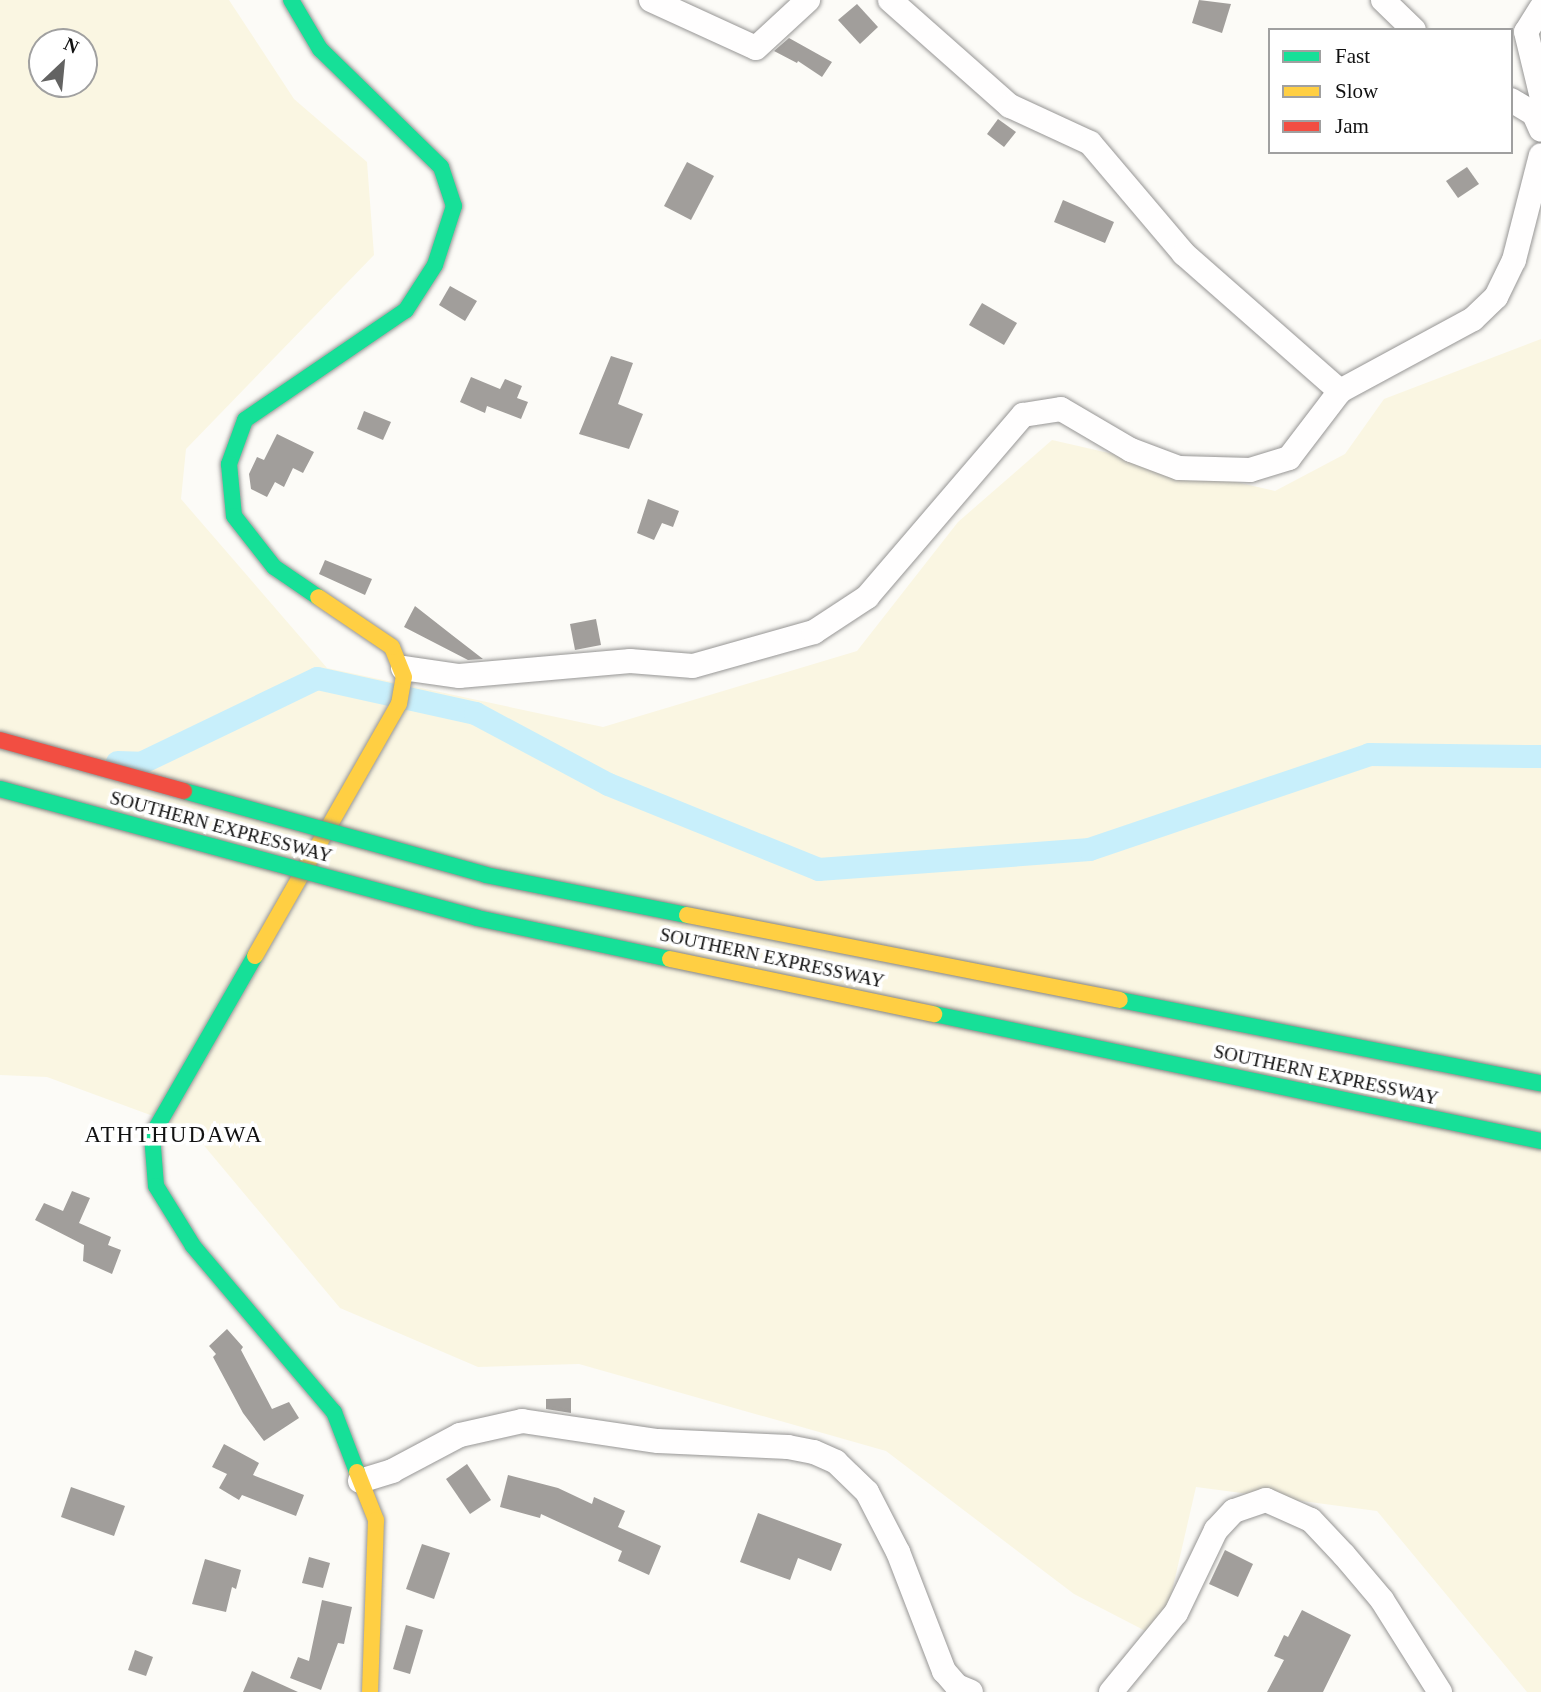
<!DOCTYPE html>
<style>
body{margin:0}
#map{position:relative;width:1541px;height:1692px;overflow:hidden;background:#fcfbf7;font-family:Georgia,serif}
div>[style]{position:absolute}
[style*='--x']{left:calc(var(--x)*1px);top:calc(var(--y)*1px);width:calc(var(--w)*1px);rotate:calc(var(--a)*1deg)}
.farmland>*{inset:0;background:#faf6e2}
.canal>*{height:23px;margin:-11.5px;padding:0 11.5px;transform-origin:11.5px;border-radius:11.5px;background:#c8effb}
.building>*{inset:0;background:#a19e9b}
.roads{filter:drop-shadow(0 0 2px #979695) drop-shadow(0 0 2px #979695)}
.street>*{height:24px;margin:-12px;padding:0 12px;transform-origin:12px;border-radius:12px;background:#fffefe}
.fast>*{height:16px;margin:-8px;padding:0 8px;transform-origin:8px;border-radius:8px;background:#16e098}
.slow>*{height:16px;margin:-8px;padding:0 8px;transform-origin:8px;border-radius:8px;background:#ffcf43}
.bridges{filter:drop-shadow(0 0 2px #848482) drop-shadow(0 0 2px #848482)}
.fast-bridge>*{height:16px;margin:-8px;padding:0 8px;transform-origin:8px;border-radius:8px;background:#16e098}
.slow-bridge>*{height:16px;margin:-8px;padding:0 8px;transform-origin:8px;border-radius:8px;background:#ffcf43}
.jam-bridge>*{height:16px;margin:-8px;padding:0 8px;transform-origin:8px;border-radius:8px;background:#f24e42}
span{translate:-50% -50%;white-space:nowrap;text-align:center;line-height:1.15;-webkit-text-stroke:7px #fff;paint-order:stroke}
.street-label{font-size:19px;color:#111}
.quarter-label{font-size:23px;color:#111;letter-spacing:2px}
.legend{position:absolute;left:1268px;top:28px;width:245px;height:126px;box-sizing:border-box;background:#fff;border:2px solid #a0a0a0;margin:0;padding:9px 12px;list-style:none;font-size:21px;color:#111}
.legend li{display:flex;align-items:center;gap:14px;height:35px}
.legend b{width:35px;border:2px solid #a0a0a0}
.north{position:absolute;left:28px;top:28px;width:70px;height:70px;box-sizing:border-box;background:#fff;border:2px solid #a0a0a0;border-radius:50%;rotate:26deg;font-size:19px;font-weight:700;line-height:28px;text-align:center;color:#111}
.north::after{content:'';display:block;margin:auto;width:24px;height:32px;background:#636362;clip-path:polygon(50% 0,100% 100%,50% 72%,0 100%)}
</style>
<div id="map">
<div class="farmland">
<div style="clip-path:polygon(evenodd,0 0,229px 0,294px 99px,367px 162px,374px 255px,186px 449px,181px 499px,327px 668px,603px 727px,857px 651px,958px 522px,1052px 440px,1275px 491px,1345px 454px,1384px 399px,1541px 339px,1541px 1692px,1527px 1692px,1377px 1511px,1196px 1487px,1161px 1639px,1074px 1594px,886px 1451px,579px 1364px,478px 1367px,340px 1308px,191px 1130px,47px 1077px,0 1075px,0 0,42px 42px,84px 42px,84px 84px,42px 84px,42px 42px)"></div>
</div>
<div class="canal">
<div style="--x:117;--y:762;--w:23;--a:2"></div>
<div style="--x:140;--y:763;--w:196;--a:-25.7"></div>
<div style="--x:317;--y:678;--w:162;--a:12.5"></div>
<div style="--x:475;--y:713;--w:151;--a:28.1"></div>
<div style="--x:608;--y:784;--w:227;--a:22"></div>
<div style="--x:818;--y:869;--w:272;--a:-4.2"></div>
<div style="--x:1089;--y:849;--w:296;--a:-18.7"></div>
<div style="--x:1369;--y:754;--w:172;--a:0.7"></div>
</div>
<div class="building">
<div style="clip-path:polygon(1199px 0,1231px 4px,1222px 33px,1192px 23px)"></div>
<div style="clip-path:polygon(857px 4px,878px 27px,860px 44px,838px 20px)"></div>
<div style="clip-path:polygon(789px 38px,832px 62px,822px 77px,798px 61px,797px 63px,774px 51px)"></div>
<div style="clip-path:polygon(998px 119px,1016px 132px,1004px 147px,987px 134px)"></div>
<div style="clip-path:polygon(687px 162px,714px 176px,691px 220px,664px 206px)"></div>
<div style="clip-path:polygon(1467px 167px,1479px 184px,1458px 198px,1446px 181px)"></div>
<div style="clip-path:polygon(1063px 200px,1114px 222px,1105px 243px,1054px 222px)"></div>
<div style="clip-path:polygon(450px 286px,477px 301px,465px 321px,439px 305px)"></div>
<div style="clip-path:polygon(982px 303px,1017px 323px,1004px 345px,969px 325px)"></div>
<div style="clip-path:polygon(611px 356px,633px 363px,618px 404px,643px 414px,629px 449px,579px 434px)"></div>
<div style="clip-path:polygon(471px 377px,500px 389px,505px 379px,522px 386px,517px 398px,528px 402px,521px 419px,487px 406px,485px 413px,460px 402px)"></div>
<div style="clip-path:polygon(364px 411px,391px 422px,383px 440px,357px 429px)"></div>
<div style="clip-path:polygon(277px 434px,314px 452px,303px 473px,293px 468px,284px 487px,275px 482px,267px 497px,251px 489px,249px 474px,257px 457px,264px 460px)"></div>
<div style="clip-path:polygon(648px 499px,679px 511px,673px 527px,662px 523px,654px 540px,637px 533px)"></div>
<div style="clip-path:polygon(325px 560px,372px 579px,365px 595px,319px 574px)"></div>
<div style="clip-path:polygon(415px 606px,452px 635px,483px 659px,468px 660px,404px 627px)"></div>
<div style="clip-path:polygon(596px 619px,601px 645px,575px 650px,570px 624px)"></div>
<div style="clip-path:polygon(72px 1191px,90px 1198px,79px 1223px,111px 1237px,108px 1245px,121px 1250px,112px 1274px,83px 1261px,84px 1245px,35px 1220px,44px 1203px,63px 1211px)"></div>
<div style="clip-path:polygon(227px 1329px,243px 1347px,241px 1350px,272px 1409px,289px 1402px,299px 1418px,264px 1441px,243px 1413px,213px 1357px,216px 1354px,209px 1346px)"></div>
<div style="clip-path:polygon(571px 1398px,571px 1413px,546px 1409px,546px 1399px)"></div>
<div style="clip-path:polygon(224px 1444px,259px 1463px,253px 1475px,304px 1495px,296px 1516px,242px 1495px,239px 1500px,219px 1488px,227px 1474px,212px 1467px)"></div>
<div style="clip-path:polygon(467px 1464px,491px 1500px,470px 1514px,446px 1479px)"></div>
<div style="clip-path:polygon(508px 1475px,558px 1488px,592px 1504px,594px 1497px,625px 1511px,618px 1527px,661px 1546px,649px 1575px,618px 1561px,622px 1551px,541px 1514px,540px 1518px,500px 1507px)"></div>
<div style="clip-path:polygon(71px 1487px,125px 1506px,114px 1536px,61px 1517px)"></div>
<div style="clip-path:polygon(758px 1513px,842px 1544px,831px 1571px,798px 1558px,790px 1580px,740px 1562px)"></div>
<div style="clip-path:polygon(422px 1544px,450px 1553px,434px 1599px,406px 1589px)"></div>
<div style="clip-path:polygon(1225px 1550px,1253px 1564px,1238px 1597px,1209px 1584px)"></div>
<div style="clip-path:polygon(309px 1557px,330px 1563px,323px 1588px,302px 1583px)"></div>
<div style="clip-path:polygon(205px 1559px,241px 1570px,236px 1589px,232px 1587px,226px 1612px,192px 1604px)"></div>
<div style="clip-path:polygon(322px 1600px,352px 1607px,344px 1644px,338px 1643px,321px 1690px,290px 1678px,298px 1657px,309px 1661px)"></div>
<div style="clip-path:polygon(1302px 1610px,1351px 1635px,1323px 1692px,1267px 1692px,1284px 1660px,1274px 1656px,1284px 1635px,1288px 1637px)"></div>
<div style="clip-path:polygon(406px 1625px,423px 1630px,410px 1674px,393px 1669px)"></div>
<div style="clip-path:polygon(135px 1650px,153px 1657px,146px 1676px,128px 1670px)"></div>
<div style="clip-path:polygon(252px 1671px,298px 1692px,243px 1692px)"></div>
</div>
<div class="roads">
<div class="street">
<div style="--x:651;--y:0;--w:115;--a:24.6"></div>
<div style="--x:756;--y:48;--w:71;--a:-42.7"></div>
<div style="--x:890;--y:0;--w:160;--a:41.5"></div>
<div style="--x:1010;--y:106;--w:88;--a:24.8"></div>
<div style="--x:1090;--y:143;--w:145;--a:49.7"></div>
<div style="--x:1184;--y:254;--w:208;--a:41.3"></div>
<div style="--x:1383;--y:0;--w:43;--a:44.1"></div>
<div style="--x:1541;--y:8;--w:28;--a:122"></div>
<div style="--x:1526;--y:32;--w:64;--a:76.4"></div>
<div style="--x:1511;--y:100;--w:27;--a:31"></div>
<div style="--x:1534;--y:114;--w:17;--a:66"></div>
<div style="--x:403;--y:668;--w:57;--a:8.1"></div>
<div style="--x:459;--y:676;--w:172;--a:-5"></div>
<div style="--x:630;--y:661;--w:63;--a:4.5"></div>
<div style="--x:693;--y:666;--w:126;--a:-15.7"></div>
<div style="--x:814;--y:632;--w:64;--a:-33.4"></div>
<div style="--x:867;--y:597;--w:240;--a:-49.4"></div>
<div style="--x:1023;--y:415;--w:38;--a:-9"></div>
<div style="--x:1061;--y:409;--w:81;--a:30.4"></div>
<div style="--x:1131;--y:450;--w:51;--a:20.6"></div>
<div style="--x:1179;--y:468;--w:71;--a:1.6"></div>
<div style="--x:1250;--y:470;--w:41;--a:-17.1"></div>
<div style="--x:1289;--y:458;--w:84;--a:-52.7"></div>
<div style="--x:1340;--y:391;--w:151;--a:-28.4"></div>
<div style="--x:1473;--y:319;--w:32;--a:-44"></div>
<div style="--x:1496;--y:297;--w:41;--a:-64.1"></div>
<div style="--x:1514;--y:260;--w:108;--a:-75.6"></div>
<div style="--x:360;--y:1481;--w:34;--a:-17"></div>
<div style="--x:392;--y:1471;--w:77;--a:-27.9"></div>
<div style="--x:460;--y:1435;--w:64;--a:-12.7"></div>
<div style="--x:522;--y:1421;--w:137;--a:8.4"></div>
<div style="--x:658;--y:1441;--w:130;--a:2.6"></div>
<div style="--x:788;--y:1447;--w:26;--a:11"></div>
<div style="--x:814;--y:1452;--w:24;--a:24"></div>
<div style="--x:836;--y:1462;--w:43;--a:44.1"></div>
<div style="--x:867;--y:1492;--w:68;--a:62.7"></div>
<div style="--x:898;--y:1552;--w:128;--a:68.9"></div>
<div style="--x:944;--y:1671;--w:20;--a:49"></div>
<div style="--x:957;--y:1686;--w:15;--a:23"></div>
<div style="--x:1111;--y:1692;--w:102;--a:-50.6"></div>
<div style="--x:1176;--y:1613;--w:92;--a:-64.3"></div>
<div style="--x:1216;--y:1530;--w:26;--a:-47"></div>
<div style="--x:1234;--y:1511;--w:34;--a:-19"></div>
<div style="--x:1266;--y:1500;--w:49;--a:24"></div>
<div style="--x:1311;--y:1520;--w:48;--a:46.7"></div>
<div style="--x:1344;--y:1555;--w:59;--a:49.8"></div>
<div style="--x:1382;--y:1600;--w:109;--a:57.8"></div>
</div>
<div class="fast">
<div style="--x:291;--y:0;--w:57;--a:59.4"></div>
<div style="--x:320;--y:49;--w:169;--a:44.3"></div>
<div style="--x:441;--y:167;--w:41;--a:71.6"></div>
<div style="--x:454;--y:206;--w:62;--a:107.9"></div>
<div style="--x:435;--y:265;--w:54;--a:122.8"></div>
<div style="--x:406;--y:310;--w:195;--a:145.7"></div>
<div style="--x:245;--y:420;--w:47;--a:110"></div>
<div style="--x:229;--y:464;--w:52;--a:84.5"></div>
<div style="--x:234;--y:516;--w:65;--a:51.9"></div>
<div style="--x:274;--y:567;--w:53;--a:34.3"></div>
<div style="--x:255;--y:956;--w:207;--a:119.9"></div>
<div style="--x:152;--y:1135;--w:51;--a:85.5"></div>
<div style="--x:156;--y:1186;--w:70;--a:58.3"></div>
<div style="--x:193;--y:1246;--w:218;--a:49.7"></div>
<div style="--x:334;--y:1412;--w:64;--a:69"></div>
</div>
<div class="slow">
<div style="--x:255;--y:956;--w:290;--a:-60.3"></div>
<div style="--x:399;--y:704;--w:27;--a:-80"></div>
<div style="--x:404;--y:677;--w:32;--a:-112"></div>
<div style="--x:392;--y:647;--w:89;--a:-146"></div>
<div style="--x:357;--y:1472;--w:52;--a:68.4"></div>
<div style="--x:376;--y:1520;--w:172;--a:92"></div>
</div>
</div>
<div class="bridges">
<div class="fast-bridge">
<div style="--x:0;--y:789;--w:494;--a:15.1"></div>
<div style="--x:477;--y:918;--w:197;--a:12"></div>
<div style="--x:184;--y:791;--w:313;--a:15.5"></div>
<div style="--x:486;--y:875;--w:205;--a:11.3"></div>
<div style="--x:1120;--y:1000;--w:429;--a:11.2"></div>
<div style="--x:934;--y:1014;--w:620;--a:11.82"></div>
</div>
<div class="slow-bridge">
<div style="--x:687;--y:915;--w:441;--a:11.1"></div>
<div style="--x:670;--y:959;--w:270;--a:11.8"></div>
</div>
<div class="jam-bridge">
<div style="--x:0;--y:740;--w:191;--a:15.5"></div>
</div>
</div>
<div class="street-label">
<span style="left:221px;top:827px;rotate:15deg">SOUTHERN EXPRESSWAY</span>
<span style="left:772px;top:958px;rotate:12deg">SOUTHERN EXPRESSWAY</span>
<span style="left:1326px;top:1075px;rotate:12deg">SOUTHERN EXPRESSWAY</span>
</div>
<div class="quarter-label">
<span style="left:174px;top:1135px">ATHTHUDAWA</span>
</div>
<ul class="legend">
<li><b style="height:9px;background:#16e098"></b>Fast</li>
<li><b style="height:9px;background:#ffcf43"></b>Slow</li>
<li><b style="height:9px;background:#f24e42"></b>Jam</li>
</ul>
<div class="north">N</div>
</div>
